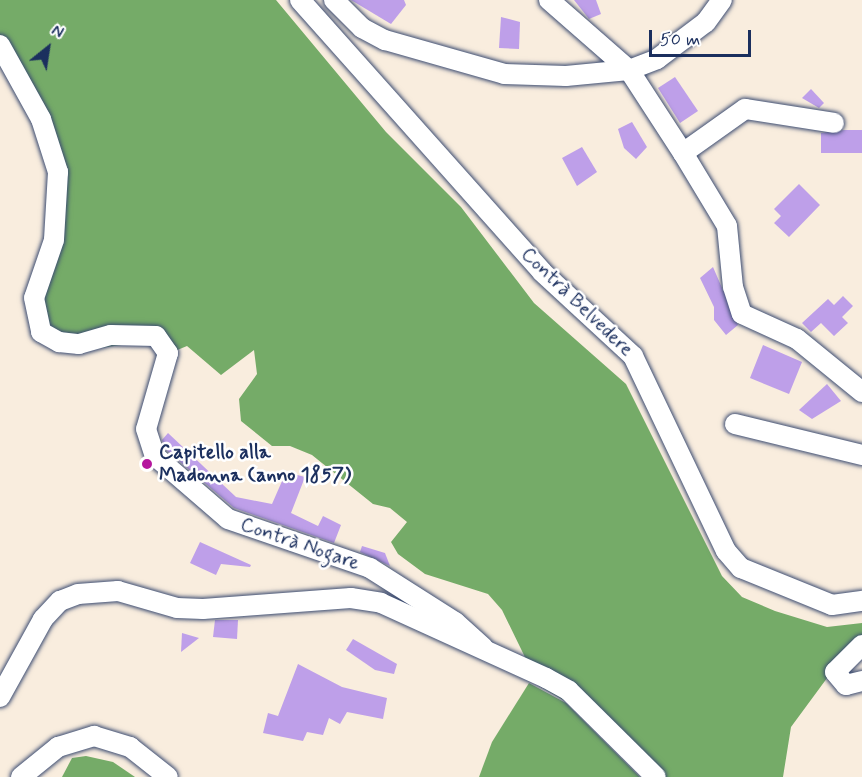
<!DOCTYPE html>
<meta charset="utf-8">
<style>
body{margin:0}
#map{position:relative;width:862px;height:777px;overflow:hidden;background:#f9edde;font-family:Mynerve,sans-serif}
div>[style]{position:absolute}
[style*='--x']{left:calc(var(--x)*1px);top:calc(var(--y)*1px);width:calc(var(--w)*1px);rotate:calc(var(--a)*1deg)}
.forest>*{inset:0;background:#75ab68}
.building>*{inset:0;background:#be9fe9}
.roads{filter:drop-shadow(0 0 2px #3c4c71) drop-shadow(0 0 2px #3c4c71)}
.minor>*{height:20px;margin:-10px;padding:0 10px;transform-origin:10px;border-radius:10px;background:#fff}
.dots>*{width:16px;height:16px;translate:-50% -50%;box-sizing:border-box;border:3px solid #fff;border-radius:50%}
span{translate:-50% -50%;white-space:nowrap;text-align:center;line-height:1.15;-webkit-text-stroke:5px #fff;paint-order:stroke}
.street-label{font-size:20px;color:#1b2f5e}
.poi-label{font-size:20px;color:#1b2f5e;font-weight:700}
.left{translate:0 -50%;text-align:left}
.north{position:absolute;left:18px;top:18px;width:60px;height:60px;-webkit-text-stroke:4px #fff;paint-order:stroke;rotate:30deg;font-size:16px;font-weight:700;line-height:24px;text-align:center;color:#1b2f5e}
.north::after{content:'';display:block;margin:auto;width:21px;height:27px;background:#1b2f5e;clip-path:polygon(50% 0,100% 100%,50% 72%,0 100%)}
.scale{position:absolute;left:649px;top:30px;width:102px;height:27px;box-sizing:border-box;border:3px solid #1b2f5e;border-top:0;padding-left:8px;font-size:18px;line-height:21px;white-space:nowrap;color:#1b2f5e;-webkit-text-stroke:4px #fff;paint-order:stroke}
</style>
<div id="map">
<div class="forest">
<div style="clip-path:polygon(0 0,276px 0,386px 132px,461px 207px,534px 303px,626px 384px,722px 576px,742px 597px,775px 611px,827px 627px,862px 623px,862px 650px,833px 670px,791px 727px,783px 777px,647px 777px,581px 710px,539px 686px,502px 610px,488px 594px,425px 574px,398px 554px,391px 542px,407px 522px,390px 508px,373px 504px,312px 455px,290px 446px,272px 446px,241px 421px,239px 399px,257px 374px,254px 350px,221px 375px,187px 346px,170px 353px,143px 342px,72px 352px,45px 345px,37px 320px,65px 192px,0 40px)"></div>
<div style="clip-path:polygon(529px 683px,566px 703px,640px 777px,479px 777px,492px 742px)"></div>
<div style="clip-path:polygon(86px 756px,113px 762px,135px 777px,62px 777px,72px 758px)"></div>
</div>
<div class="building">
<div style="clip-path:polygon(351px 0,404px 0,406px 5px,391px 24px)"></div>
<div style="clip-path:polygon(574px 0,596px 0,601px 14px,589px 19px)"></div>
<div style="clip-path:polygon(501px 17px,520px 22px,519px 49px,499px 48px)"></div>
<div style="clip-path:polygon(675px 77px,698px 111px,680px 123px,658px 88px)"></div>
<div style="clip-path:polygon(811px 89px,824px 103px,819px 108px,802px 98px)"></div>
<div style="clip-path:polygon(632px 122px,647px 147px,636px 159px,624px 148px,618px 129px)"></div>
<div style="clip-path:polygon(844px 130px,862px 130px,862px 153px,821px 153px,821px 133px)"></div>
<div style="clip-path:polygon(582px 147px,597px 172px,577px 186px,562px 158px)"></div>
<div style="clip-path:polygon(799px 184px,820px 205px,789px 237px,774px 223px,781px 216px,774px 209px)"></div>
<div style="clip-path:polygon(713px 267px,738px 325px,726px 335px,714px 320px,714px 307px,700px 278px)"></div>
<div style="clip-path:polygon(843px 296px,853px 306px,842px 317px,848px 323px,834px 336px,821px 323px,811px 332px,802px 323px,828px 299px,834px 305px)"></div>
<div style="clip-path:polygon(763px 345px,802px 362px,789px 394px,750px 378px)"></div>
<div style="clip-path:polygon(827px 384px,841px 401px,812px 419px,799px 410px)"></div>
<div style="clip-path:polygon(168px 433px,236px 497px,272px 504px,286px 472px,305px 477px,291px 513px,318px 526px,323px 516px,341px 525px,334px 543px,234px 508px,165px 449px,162px 440px)"></div>
<div style="clip-path:polygon(200px 542px,251px 565px,250px 567px,221px 564px,216px 575px,190px 563px)"></div>
<div style="clip-path:polygon(362px 546px,385px 553px,390px 566px,360px 552px)"></div>
<div style="clip-path:polygon(215px 620px,238px 620px,237px 639px,213px 637px)"></div>
<div style="clip-path:polygon(182px 633px,199px 638px,181px 652px)"></div>
<div style="clip-path:polygon(353px 639px,397px 664px,394px 674px,375px 670px,346px 650px)"></div>
<div style="clip-path:polygon(298px 664px,342px 687px,387px 698px,383px 719px,347px 712px,340px 724px,329px 718px,323px 735px,307px 732px,303px 741px,263px 733px,268px 713px,278px 716px)"></div>
</div>
<div class="roads">
<div class="minor">
<div style="--x:300;--y:0;--w:364;--a:48.3"></div>
<div style="--x:542;--y:272;--w:124;--a:42.7"></div>
<div style="--x:633;--y:356;--w:216;--a:64.5"></div>
<div style="--x:726;--y:551;--w:23;--a:49"></div>
<div style="--x:741;--y:568;--w:98;--a:22.1"></div>
<div style="--x:832;--y:605;--w:30;--a:-8"></div>
<div style="--x:334;--y:0;--w:40;--a:45"></div>
<div style="--x:362;--y:28;--w:26;--a:28"></div>
<div style="--x:385;--y:40;--w:124;--a:15.9"></div>
<div style="--x:504;--y:74;--w:62;--a:1.8"></div>
<div style="--x:566;--y:76;--w:63;--a:-5.4"></div>
<div style="--x:629;--y:70;--w:30;--a:-21"></div>
<div style="--x:657;--y:59;--w:61;--a:-37.1"></div>
<div style="--x:706;--y:22;--w:27;--a:-54"></div>
<div style="--x:549;--y:0;--w:106;--a:41.2"></div>
<div style="--x:629;--y:70;--w:99;--a:57"></div>
<div style="--x:683;--y:153;--w:85;--a:58.9"></div>
<div style="--x:727;--y:226;--w:61;--a:84.4"></div>
<div style="--x:733;--y:287;--w:28;--a:72"></div>
<div style="--x:742;--y:314;--w:60;--a:24.4"></div>
<div style="--x:797;--y:339;--w:84;--a:39.2"></div>
<div style="--x:0;--y:45;--w:85;--a:61"></div>
<div style="--x:41;--y:119;--w:56;--a:72.2"></div>
<div style="--x:58;--y:172;--w:68;--a:93.4"></div>
<div style="--x:54;--y:240;--w:61;--a:109"></div>
<div style="--x:34;--y:298;--w:35;--a:78"></div>
<div style="--x:41;--y:332;--w:21;--a:29"></div>
<div style="--x:59;--y:342;--w:20;--a:6"></div>
<div style="--x:79;--y:344;--w:33;--a:-16"></div>
<div style="--x:111;--y:335;--w:45;--a:1.3"></div>
<div style="--x:156;--y:336;--w:21;--a:55"></div>
<div style="--x:168;--y:353;--w:79;--a:106.1"></div>
<div style="--x:146;--y:429;--w:28;--a:72"></div>
<div style="--x:155;--y:456;--w:96;--a:40.8"></div>
<div style="--x:228;--y:519;--w:150;--a:19"></div>
<div style="--x:370;--y:568;--w:101;--a:32.4"></div>
<div style="--x:455;--y:622;--w:38;--a:42"></div>
<div style="--x:683;--y:153;--w:76;--a:-35.4"></div>
<div style="--x:745;--y:109;--w:90;--a:8.9"></div>
<div style="--x:735;--y:424;--w:131;--a:13.7"></div>
<div style="--x:862;--y:645;--w:38;--a:135"></div>
<div style="--x:835;--y:672;--w:17;--a:50"></div>
<div style="--x:846;--y:685;--w:16;--a:-14"></div>
<div style="--x:0;--y:697;--w:89;--a:-61.1"></div>
<div style="--x:43;--y:619;--w:25;--a:-47"></div>
<div style="--x:60;--y:601;--w:19;--a:-21"></div>
<div style="--x:78;--y:594;--w:40;--a:-4.3"></div>
<div style="--x:118;--y:591;--w:61;--a:16.1"></div>
<div style="--x:177;--y:608;--w:26;--a:2"></div>
<div style="--x:203;--y:609;--w:148;--a:-4.3"></div>
<div style="--x:351;--y:598;--w:30;--a:9"></div>
<div style="--x:381;--y:603;--w:181;--a:24.4"></div>
<div style="--x:546;--y:678;--w:26;--a:29"></div>
<div style="--x:569;--y:691;--w:122;--a:44.7"></div>
<div style="--x:21;--y:777;--w:48;--a:-39"></div>
<div style="--x:58;--y:747;--w:38;--a:-17"></div>
<div style="--x:94;--y:736;--w:38;--a:17"></div>
<div style="--x:130;--y:747;--w:48;--a:38.3"></div>
</div>
</div>
<div class="dots">
<div style="left:147px;top:464px;background:#b5179e"></div>
</div>
<div class="street-label">
<span style="left:577px;top:302px;rotate:44deg">Contrà Belvedere</span>
<span style="left:300px;top:544px;rotate:19deg">Contrà Nogare</span>
</div>
<div class="poi-label">
<span class="left" style="left:159px;top:464px">Capitello alla<br>Madonna (anno 1857)</span>
</div>
<div class="north">N</div>
<div class="scale">50 m</div>
</div>
